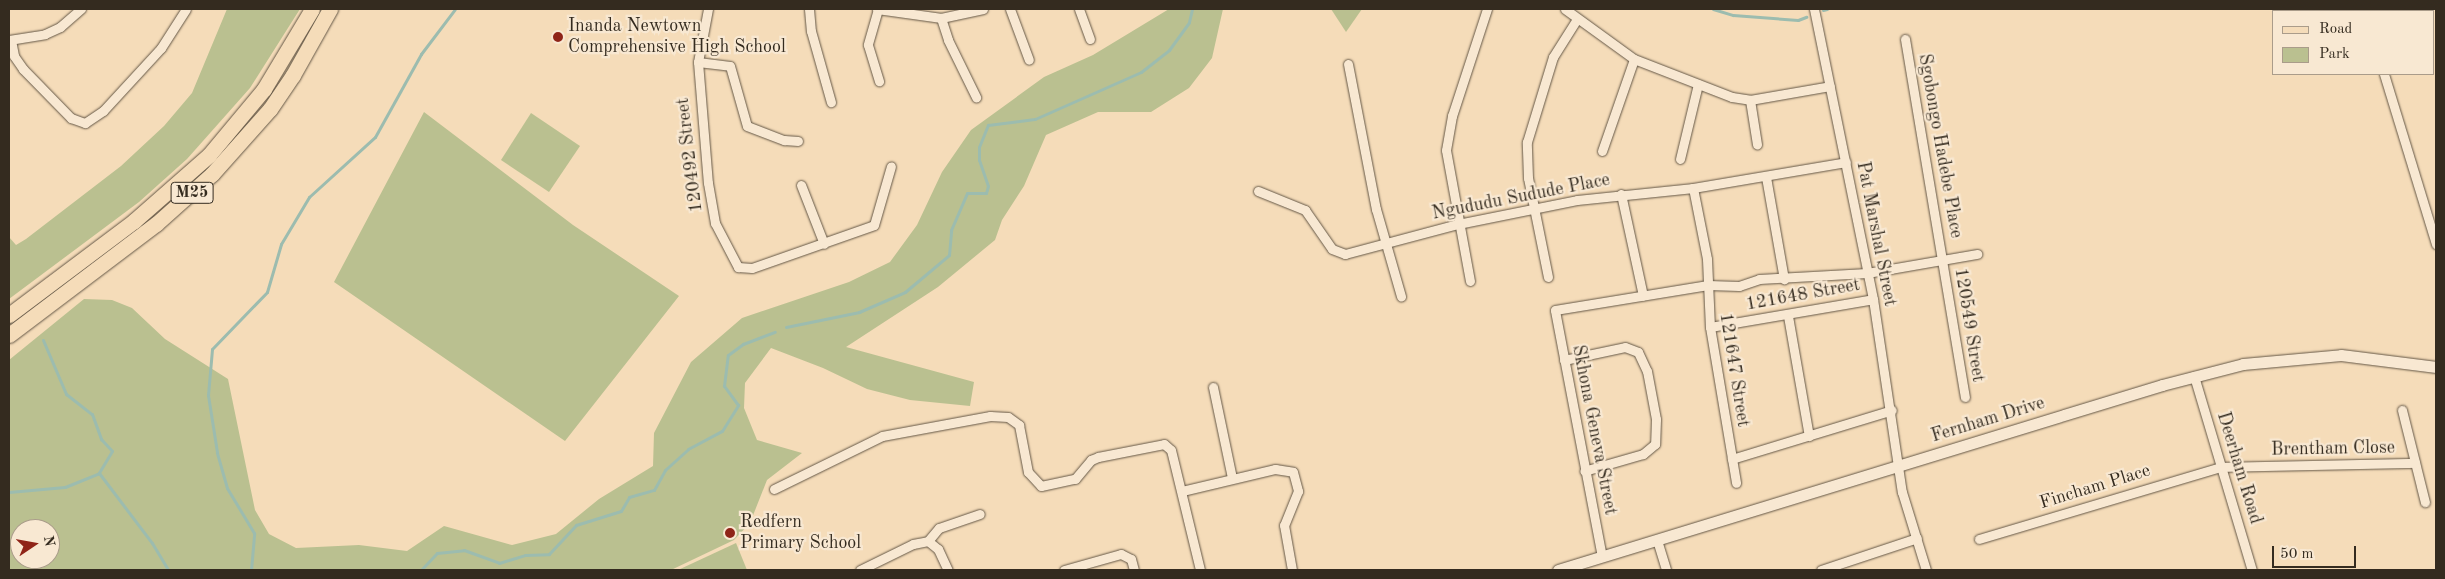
<!DOCTYPE html>
<style>
body{margin:0}
#map{position:relative;width:2445px;height:579px;overflow:hidden;background:#f5dcb9;font-family:"Old Standard TT",serif}
div>[style]{position:absolute}
[style*='--x']{left:calc(var(--x)*1px);top:calc(var(--y)*1px);width:calc(var(--w)*1px);rotate:calc(var(--a)*1deg)}
.green>*{inset:0;background:#bac090}
.stream>*{height:3px;margin:-1.5px;padding:0 1.5px;transform-origin:1.5px;border-radius:1.5px;background:#9cbcaf}
.roads{filter:drop-shadow(0 0 1px #645746) drop-shadow(0 0 1px #645746)}
.minor>*{height:9px;margin:-4.5px;padding:0 4.5px;transform-origin:4.5px;border-radius:4.5px;background:#f8e8d2}
.tertiary>*{height:11px;margin:-5.5px;padding:0 5.5px;transform-origin:5.5px;border-radius:5.5px;background:#f8e8d2}
.primary>*{height:15px;margin:-7.5px;padding:0 7.5px;transform-origin:7.5px;border-radius:7.5px;background:#f5dcb9}
.dots>*{width:14px;height:14px;translate:-50% -50%;box-sizing:border-box;border:2px solid #f8e8d2;border-radius:50%}
span{translate:-50% -50%;white-space:nowrap;text-align:center;line-height:1.15;-webkit-text-stroke:4.5px #f8e8d2;paint-order:stroke}
.shield-label span{padding:1px 4px;background:#f8e8d2;border:1px solid;border-radius:4px;-webkit-text-stroke-width:0}
.shield-label{font-size:16px;color:#342b1f;font-weight:700}
.poi-label{font-size:18px;color:#342b1f}
.left{translate:0 -50%;text-align:left}
.street-label{font-size:18px;color:#342b1f}
.frame{position:absolute;inset:0;border:10px solid #342b1f;pointer-events:none}
.legend{position:absolute;left:2272px;top:10px;width:162px;height:65px;box-sizing:border-box;background:#f8e8d2;border:1px solid #aa9c8a;margin:0;padding:6px 9px;list-style:none;font-size:15px;color:#342b1f}
.legend li{display:flex;align-items:center;gap:10px;height:25px}
.legend b{width:25px;border:1px solid #aa9c8a}
.north{position:absolute;left:10px;top:519px;width:50px;height:50px;box-sizing:border-box;background:#f8e8d2;border:1px solid #aa9c8a;border-radius:50%;rotate:78deg;font-size:14px;font-weight:700;line-height:20px;text-align:center;color:#342b1f}
.north::after{content:'';display:block;margin:auto;width:18px;height:22px;background:#8f2418;clip-path:polygon(50% 0,100% 100%,50% 72%,0 100%)}
.scale{position:absolute;left:2272px;top:546px;width:84px;height:22px;box-sizing:border-box;border:2px solid #342b1f;border-top:0;padding-left:6px;font-size:15px;line-height:18px;white-space:nowrap;color:#342b1f;-webkit-text-stroke:4px #f8e8d2;paint-order:stroke}
</style>
<div id="map">
<div class="green">
<div style="clip-path:polygon(227px 9px,300px 9px,250px 88px,187px 159px,139px 202px,9px 299px,9px 237px,16px 245px,26px 239px,121px 166px,164px 126px,192px 93px)"></div>
<div style="clip-path:polygon(evenodd,1169px 9px,1223px 9px,1212px 58px,1189px 88px,1151px 112px,1098px 112px,1046px 135px,1024px 186px,1002px 220px,995px 240px,938px 287px,846px 347px,974px 382px,970px 406px,910px 400px,867px 389px,823px 368px,771px 348px,745px 383px,744px 408px,757px 440px,802px 453px,767px 480px,750px 523px,734px 540px,671px 570px,9px 570px,9px 360px,84px 299px,112px 300px,132px 308px,165px 339px,228px 379px,255px 510px,269px 534px,296px 548px,359px 545px,407px 551px,444px 526px,512px 545px,556px 534px,599px 499px,653px 466px,654px 433px,691px 362px,742px 318px,849px 282px,890px 262px,917px 225px,942px 172px,971px 130px,1044px 77px,1093px 55px,1169px 9px,20px 529px,50px 529px,50px 559px,20px 559px,20px 529px)"></div>
<div style="clip-path:polygon(1331px 9px,1362px 9px,1346px 32px)"></div>
<div style="clip-path:polygon(424px 112px,573px 225px,679px 296px,565px 441px,334px 282px)"></div>
<div style="clip-path:polygon(531px 113px,580px 146px,549px 192px,501px 160px)"></div>
<div style="clip-path:polygon(736px 543px,747px 570px,678px 570px)"></div>
</div>
<div class="stream">
<div style="--x:1713;--y:9;--w:21;--a:17"></div>
<div style="--x:1733;--y:15;--w:65;--a:4.4"></div>
<div style="--x:1798;--y:20;--w:9;--a:-21"></div>
<div style="--x:1823;--y:10;--w:4;--a:-14"></div>
<div style="--x:786;--y:327;--w:75;--a:-11.6"></div>
<div style="--x:859;--y:312;--w:50;--a:-23.5"></div>
<div style="--x:905;--y:292;--w:57;--a:-40.1"></div>
<div style="--x:949;--y:255;--w:25;--a:-85"></div>
<div style="--x:951;--y:230;--w:40;--a:-66.6"></div>
<div style="--x:967;--y:193;--w:19;--a:0"></div>
<div style="--x:986;--y:193;--w:7;--a:-74"></div>
<div style="--x:988;--y:186;--w:28;--a:-109"></div>
<div style="--x:979;--y:160;--w:13;--a:-90"></div>
<div style="--x:979;--y:147;--w:24;--a:-68"></div>
<div style="--x:988;--y:125;--w:47;--a:-7.3"></div>
<div style="--x:1035;--y:119;--w:116;--a:-23.9"></div>
<div style="--x:1141;--y:72;--w:36;--a:-38"></div>
<div style="--x:1169;--y:50;--w:34;--a:-54"></div>
<div style="--x:1189;--y:22;--w:13;--a:-77"></div>
<div style="--x:43;--y:340;--w:59;--a:66.9"></div>
<div style="--x:66;--y:394;--w:33;--a:38"></div>
<div style="--x:92;--y:414;--w:27;--a:70"></div>
<div style="--x:101;--y:439;--w:16;--a:47"></div>
<div style="--x:112;--y:451;--w:26;--a:121"></div>
<div style="--x:9;--y:492;--w:56;--a:-5.1"></div>
<div style="--x:65;--y:487;--w:37;--a:-22"></div>
<div style="--x:99;--y:473;--w:88;--a:52.9"></div>
<div style="--x:152;--y:543;--w:31;--a:59"></div>
<div style="--x:251;--y:570;--w:37;--a:-85"></div>
<div style="--x:254;--y:533;--w:52;--a:-121"></div>
<div style="--x:227;--y:488;--w:37;--a:-106"></div>
<div style="--x:217;--y:452;--w:58;--a:-99"></div>
<div style="--x:208;--y:395;--w:46;--a:-85"></div>
<div style="--x:212;--y:349;--w:79;--a:-46"></div>
<div style="--x:267;--y:292;--w:50;--a:-73.7"></div>
<div style="--x:281;--y:244;--w:55;--a:-59.2"></div>
<div style="--x:309;--y:197;--w:89;--a:-42.3"></div>
<div style="--x:375;--y:137;--w:95;--a:-61"></div>
<div style="--x:421;--y:54;--w:56;--a:-52.9"></div>
<div style="--x:292;--y:570;--w:10;--a:0"></div>
<div style="--x:421;--y:570;--w:23;--a:-47"></div>
<div style="--x:437;--y:553;--w:27;--a:-6"></div>
<div style="--x:464;--y:550;--w:37;--a:20"></div>
<div style="--x:499;--y:563;--w:27;--a:-17"></div>
<div style="--x:525;--y:555;--w:24;--a:-2"></div>
<div style="--x:549;--y:554;--w:40;--a:-47"></div>
<div style="--x:576;--y:525;--w:47;--a:-17.3"></div>
<div style="--x:621;--y:511;--w:16;--a:-60"></div>
<div style="--x:629;--y:497;--w:26;--a:-16"></div>
<div style="--x:654;--y:490;--w:23;--a:-61"></div>
<div style="--x:665;--y:470;--w:31;--a:-42"></div>
<div style="--x:688;--y:449;--w:38;--a:-28"></div>
<div style="--x:722;--y:431;--w:31;--a:-58"></div>
<div style="--x:738;--y:405;--w:24;--a:-126"></div>
<div style="--x:724;--y:386;--w:31;--a:-83"></div>
<div style="--x:728;--y:355;--w:19;--a:-36"></div>
<div style="--x:743;--y:344;--w:34;--a:-21"></div>
</div>
<div class="roads">
<div class="minor">
<div style="--x:708;--y:9;--w:54;--a:100.7"></div>
<div style="--x:698;--y:62;--w:121;--a:85.3"></div>
<div style="--x:708;--y:183;--w:41;--a:80.1"></div>
<div style="--x:715;--y:223;--w:50;--a:62.4"></div>
<div style="--x:738;--y:267;--w:14;--a:4"></div>
<div style="--x:752;--y:268;--w:129;--a:-19.4"></div>
<div style="--x:874;--y:225;--w:61;--a:-73.9"></div>
<div style="--x:809;--y:9;--w:22;--a:85"></div>
<div style="--x:811;--y:31;--w:74;--a:74.3"></div>
<div style="--x:877;--y:9;--w:65;--a:8"></div>
<div style="--x:941;--y:18;--w:43;--a:-12.1"></div>
<div style="--x:878;--y:9;--w:37;--a:106"></div>
<div style="--x:868;--y:45;--w:38;--a:73"></div>
<div style="--x:1010;--y:9;--w:54;--a:69.6"></div>
<div style="--x:1079;--y:9;--w:32;--a:70"></div>
<div style="--x:1565;--y:9;--w:85;--a:35.9"></div>
<div style="--x:1634;--y:59;--w:105;--a:21.2"></div>
<div style="--x:1732;--y:97;--w:18;--a:9"></div>
<div style="--x:1750;--y:100;--w:81;--a:-9.9"></div>
<div style="--x:1814;--y:9;--w:296;--a:78.5"></div>
<div style="--x:1873;--y:299;--w:195;--a:81.5"></div>
<div style="--x:1902;--y:492;--w:82;--a:72.9"></div>
<div style="--x:2373;--y:9;--w:2;--a:90"></div>
<div style="--x:2311;--y:11;--w:2;--a:-63"></div>
<div style="--x:941;--y:18;--w:23;--a:72"></div>
<div style="--x:948;--y:40;--w:64;--a:63.8"></div>
<div style="--x:1905;--y:39;--w:363;--a:80.5"></div>
<div style="--x:9;--y:40;--w:36;--a:-9"></div>
<div style="--x:45;--y:34;--w:17;--a:-25"></div>
<div style="--x:60;--y:27;--w:28;--a:-41"></div>
<div style="--x:11;--y:40;--w:16;--a:79"></div>
<div style="--x:14;--y:56;--w:16;--a:55"></div>
<div style="--x:23;--y:69;--w:69;--a:45.6"></div>
<div style="--x:71;--y:118;--w:15;--a:20"></div>
<div style="--x:85;--y:123;--w:22;--a:-34"></div>
<div style="--x:103;--y:111;--w:86;--a:-47.4"></div>
<div style="--x:161;--y:48;--w:46;--a:-57.3"></div>
<div style="--x:698;--y:62;--w:32;--a:7"></div>
<div style="--x:730;--y:66;--w:62;--a:74.2"></div>
<div style="--x:747;--y:126;--w:40;--a:21"></div>
<div style="--x:784;--y:140;--w:14;--a:4"></div>
<div style="--x:1348;--y:64;--w:148;--a:79.1"></div>
<div style="--x:1376;--y:209;--w:91;--a:74"></div>
<div style="--x:2384;--y:74;--w:178;--a:73"></div>
<div style="--x:1750;--y:100;--w:45;--a:81"></div>
<div style="--x:1602;--y:151;--w:97;--a:-70.8"></div>
<div style="--x:1680;--y:159;--w:77;--a:-76.5"></div>
<div style="--x:1766;--y:177;--w:104;--a:80"></div>
<div style="--x:801;--y:185;--w:63;--a:68.7"></div>
<div style="--x:1693;--y:188;--w:72;--a:78.8"></div>
<div style="--x:1707;--y:259;--w:68;--a:87.5"></div>
<div style="--x:1710;--y:327;--w:158;--a:80.5"></div>
<div style="--x:1258;--y:191;--w:51;--a:22"></div>
<div style="--x:1305;--y:210;--w:47;--a:55.3"></div>
<div style="--x:1332;--y:249;--w:14;--a:21"></div>
<div style="--x:1345;--y:254;--w:117;--a:-14.9"></div>
<div style="--x:1458;--y:224;--w:121;--a:-11.4"></div>
<div style="--x:1577;--y:200;--w:117;--a:-5.9"></div>
<div style="--x:1693;--y:188;--w:155;--a:-9.6"></div>
<div style="--x:1621;--y:194;--w:104;--a:77.8"></div>
<div style="--x:1548;--y:277;--w:101;--a:-101.4"></div>
<div style="--x:1528;--y:178;--w:36;--a:-92"></div>
<div style="--x:1527;--y:142;--w:89;--a:-73"></div>
<div style="--x:1553;--y:57;--w:45;--a:-57.7"></div>
<div style="--x:1470;--y:281;--w:133;--a:-100.4"></div>
<div style="--x:1446;--y:150;--w:35;--a:-80"></div>
<div style="--x:1452;--y:116;--w:113;--a:-71.9"></div>
<div style="--x:1788;--y:316;--w:122;--a:80.1"></div>
<div style="--x:1710;--y:327;--w:165;--a:-9.7"></div>
<div style="--x:1564;--y:360;--w:62;--a:-12"></div>
<div style="--x:1625;--y:347;--w:14;--a:21"></div>
<div style="--x:1638;--y:352;--w:21;--a:65"></div>
<div style="--x:1647;--y:371;--w:49;--a:79.4"></div>
<div style="--x:1656;--y:419;--w:25;--a:92"></div>
<div style="--x:1655;--y:444;--w:16;--a:140"></div>
<div style="--x:1643;--y:454;--w:61;--a:163.9"></div>
<div style="--x:2194;--y:376;--w:202;--a:73.4"></div>
<div style="--x:1213;--y:387;--w:93;--a:78.2"></div>
<div style="--x:2402;--y:410;--w:95;--a:76"></div>
<div style="--x:1732;--y:459;--w:167;--a:-17"></div>
<div style="--x:774;--y:489;--w:120;--a:-26.1"></div>
<div style="--x:882;--y:436;--w:110;--a:-10.5"></div>
<div style="--x:990;--y:416;--w:18;--a:3"></div>
<div style="--x:1008;--y:417;--w:14;--a:36"></div>
<div style="--x:1019;--y:425;--w:48;--a:79.2"></div>
<div style="--x:1028;--y:472;--w:19;--a:47"></div>
<div style="--x:1041;--y:486;--w:35;--a:-12"></div>
<div style="--x:1075;--y:479;--w:25;--a:-50"></div>
<div style="--x:1091;--y:460;--w:8;--a:-23"></div>
<div style="--x:1098;--y:457;--w:67;--a:-11.1"></div>
<div style="--x:1164;--y:444;--w:9;--a:41"></div>
<div style="--x:1171;--y:450;--w:123;--a:76.4"></div>
<div style="--x:1182;--y:491;--w:96;--a:-13.3"></div>
<div style="--x:1275;--y:469;--w:18;--a:9"></div>
<div style="--x:1293;--y:472;--w:20;--a:75"></div>
<div style="--x:1298;--y:491;--w:37;--a:112"></div>
<div style="--x:1284;--y:525;--w:46;--a:79.9"></div>
<div style="--x:1979;--y:539;--w:252;--a:-16.6"></div>
<div style="--x:2221;--y:467;--w:194;--a:-1.2"></div>
<div style="--x:1657;--y:540;--w:31;--a:73"></div>
<div style="--x:928;--y:541;--w:17;--a:-50"></div>
<div style="--x:939;--y:528;--w:43;--a:-18.9"></div>
<div style="--x:1602;--y:557;--w:251;--a:-100.8"></div>
<div style="--x:1555;--y:310;--w:155;--a:-9.3"></div>
<div style="--x:1708;--y:285;--w:31;--a:2"></div>
<div style="--x:1739;--y:286;--w:21;--a:-19"></div>
<div style="--x:1759;--y:279;--w:108;--a:-3.2"></div>
<div style="--x:1867;--y:273;--w:112;--a:-9.8"></div>
<div style="--x:860;--y:570;--w:59;--a:-26.1"></div>
<div style="--x:913;--y:544;--w:15;--a:-11"></div>
<div style="--x:928;--y:541;--w:13;--a:39"></div>
<div style="--x:938;--y:549;--w:23;--a:65"></div>
<div style="--x:1064;--y:570;--w:59;--a:-15.7"></div>
<div style="--x:1121;--y:554;--w:11;--a:27"></div>
<div style="--x:1131;--y:559;--w:11;--a:75"></div>
<div style="--x:1821;--y:570;--w:101;--a:-18.4"></div>
</div>
<div class="tertiary">
<div style="--x:1558;--y:570;--w:632;--a:-17.03"></div>
<div style="--x:2162;--y:385;--w:84;--a:-14.5"></div>
<div style="--x:2243;--y:364;--w:98;--a:-5.2"></div>
<div style="--x:2341;--y:355;--w:96;--a:7.2"></div>
</div>
<div class="primary">
<div style="--x:9;--y:315;--w:156;--a:-36.9"></div>
<div style="--x:134;--y:221;--w:100;--a:-41.3"></div>
<div style="--x:209;--y:155;--w:86;--a:-50.2"></div>
<div style="--x:264;--y:89;--w:93;--a:-59"></div>
<div style="--x:9;--y:335;--w:184;--a:-37.1"></div>
<div style="--x:156;--y:224;--w:75;--a:-41.8"></div>
<div style="--x:212;--y:174;--w:87;--a:-48.3"></div>
<div style="--x:270;--y:109;--w:41;--a:-55.9"></div>
<div style="--x:293;--y:75;--w:76;--a:-60.7"></div>
</div>
</div>
<div class="dots">
<div style="left:558px;top:37px;background:#8f2418"></div>
<div style="left:730px;top:533px;background:#8f2418"></div>
</div>
<div class="shield-label">
<span style="left:192px;top:193px">M25</span>
</div>
<div class="poi-label">
<span class="left" style="left:568px;top:37px">Inanda Newtown<br>Comprehensive High School</span>
<span class="left" style="left:740px;top:533px">Redfern<br>Primary School</span>
</div>
<div class="street-label">
<span style="left:1940px;top:146px;rotate:80deg">Sgobongo Hadebe Place</span>
<span style="left:690px;top:155px;rotate:-97deg">120492 Street</span>
<span style="left:1521px;top:197px;rotate:-11deg">Ngududu Sudude Place</span>
<span style="left:1876px;top:234px;rotate:79deg">Pat Marshal Street</span>
<span style="left:1803px;top:295px;rotate:-10deg">121648 Street</span>
<span style="left:1969px;top:325px;rotate:81deg">120549 Street</span>
<span style="left:1734px;top:370px;rotate:81deg">121647 Street</span>
<span style="left:1988px;top:420px;rotate:-17deg">Fernham Drive</span>
<span style="left:1594px;top:430px;rotate:79deg">Skhona Geneva Street</span>
<span style="left:2333px;top:449px;rotate:-1deg">Brentham Close</span>
<span style="left:2239px;top:468px;rotate:73deg">Deerham Road</span>
<span style="left:2095px;top:487px;rotate:-17deg">Fincham Place</span>
</div>
<div class="frame"></div>
<ul class="legend">
<li><b style="height:6px;background:#f5dcb9"></b>Road</li>
<li><b style="height:14px;background:#bac090"></b>Park</li>
</ul>
<div class="north">N</div>
<div class="scale">50 m</div>
</div>
